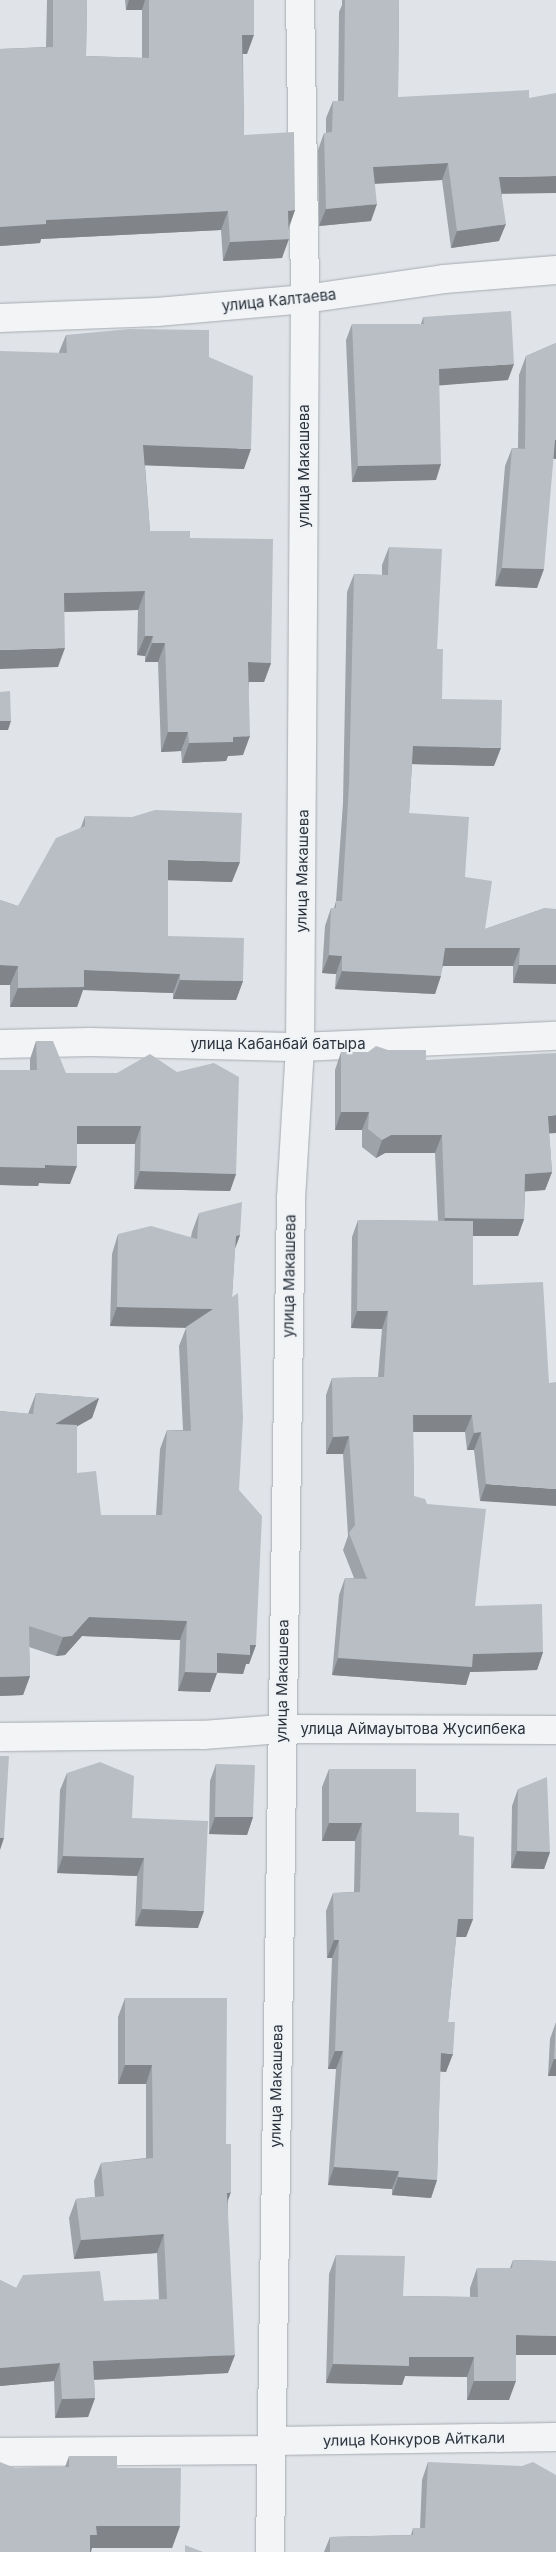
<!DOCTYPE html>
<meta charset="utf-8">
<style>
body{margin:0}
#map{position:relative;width:556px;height:2552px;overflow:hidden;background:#e0e4e8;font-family:Inter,sans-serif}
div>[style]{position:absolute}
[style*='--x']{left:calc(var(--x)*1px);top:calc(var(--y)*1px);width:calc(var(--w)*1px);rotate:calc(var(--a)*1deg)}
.roads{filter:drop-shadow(0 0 1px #a6abb2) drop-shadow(0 0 1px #a6abb2)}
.minor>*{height:28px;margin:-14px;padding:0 14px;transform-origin:14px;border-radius:14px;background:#f3f4f6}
.tertiary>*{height:28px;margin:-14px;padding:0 14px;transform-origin:14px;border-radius:14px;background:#f3f4f6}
.wall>*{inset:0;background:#9ea3a9}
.shaded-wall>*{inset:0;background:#818589}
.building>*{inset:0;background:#b8bec4}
span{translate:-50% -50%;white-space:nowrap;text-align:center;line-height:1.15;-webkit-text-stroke:4.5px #f0f3f5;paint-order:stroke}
.street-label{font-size:15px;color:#2b333e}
</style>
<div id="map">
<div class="roads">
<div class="minor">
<div style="--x:300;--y:0;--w:299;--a:89"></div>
<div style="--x:305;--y:299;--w:140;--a:-8.2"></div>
<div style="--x:444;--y:279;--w:112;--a:-4.6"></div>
<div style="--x:0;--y:1044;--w:90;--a:-1.3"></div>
<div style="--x:90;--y:1042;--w:210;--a:1.4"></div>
<div style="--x:300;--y:1047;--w:256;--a:-2.5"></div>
<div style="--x:272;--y:2441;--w:284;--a:-0.8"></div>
<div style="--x:0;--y:2452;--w:271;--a:-0.4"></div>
</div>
<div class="tertiary">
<div style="--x:0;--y:318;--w:157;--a:-2.2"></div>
<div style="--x:157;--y:312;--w:149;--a:-5"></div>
<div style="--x:305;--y:299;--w:748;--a:90.38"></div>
<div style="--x:300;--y:1047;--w:151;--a:93.4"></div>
<div style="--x:291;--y:1198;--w:1354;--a:90.89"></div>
<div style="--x:0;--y:1737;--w:203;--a:-0.6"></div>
<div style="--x:203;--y:1735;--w:78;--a:-4.4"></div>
<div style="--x:281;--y:1729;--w:275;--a:0.2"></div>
</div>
</div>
<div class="wall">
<div style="clip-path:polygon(47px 0,87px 0,86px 56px,142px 58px,142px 10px,126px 10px,125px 0,249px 0,247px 54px,243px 54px,244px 135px,295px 210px,289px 228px,282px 258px,223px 261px,221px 230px,41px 239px,40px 243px,0 246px,0 49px,46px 47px)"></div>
<div style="clip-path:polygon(342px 0,399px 0,398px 97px,502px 194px,499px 241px,451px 248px,442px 180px,375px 184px,371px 221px,319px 226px,318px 150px,324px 133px,326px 133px,326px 118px,333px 101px,338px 101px,339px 12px,342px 5px)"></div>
<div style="clip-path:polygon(423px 317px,508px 380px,439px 385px,436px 480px,352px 482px,346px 340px,352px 324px,421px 324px)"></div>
<div style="clip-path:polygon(66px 335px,209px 357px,244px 469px,145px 465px,150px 531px,190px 538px,271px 663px,264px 682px,249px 682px,243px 755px,228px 756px,226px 761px,182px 763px,181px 751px,161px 752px,158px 662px,145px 662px,145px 656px,137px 655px,138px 610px,64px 612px,58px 667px,59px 352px)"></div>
<div style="clip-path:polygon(556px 343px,556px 459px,553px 458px,537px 588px,495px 586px,505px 466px,512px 448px,518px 448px,519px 375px,526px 356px)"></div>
<div style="clip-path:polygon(389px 547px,437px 649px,442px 699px,494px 766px,412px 764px,409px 813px,465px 877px,485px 929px,545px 908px,513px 983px,513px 966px,443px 966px,435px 994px,335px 989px,336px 974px,322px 973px,325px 926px,331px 908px,334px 908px,336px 901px,343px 803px,347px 592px,354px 574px,382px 575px,382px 565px)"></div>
<div style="clip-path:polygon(85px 816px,232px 882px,168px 880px,168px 936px,243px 981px,236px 1000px,173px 999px,173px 993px,83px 990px,77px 1007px,10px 1007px,10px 985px,0 985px,0 900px,18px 906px,81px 827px)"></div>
<div style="clip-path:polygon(36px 1041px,66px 1073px,236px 1174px,230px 1191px,134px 1189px,135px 1144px,77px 1144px,70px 1184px,39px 1183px,38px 1186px,0 1185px,0 1070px,30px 1070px,30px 1059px)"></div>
<div style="clip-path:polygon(388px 1050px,426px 1060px,556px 1133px,549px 1133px,552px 1172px,545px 1190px,525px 1191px,524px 1219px,518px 1236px,473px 1236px,473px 1285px,549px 1383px,480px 1501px,474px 1450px,467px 1450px,465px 1432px,413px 1432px,414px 1496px,475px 1606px,543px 1652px,537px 1670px,470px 1672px,466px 1685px,332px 1675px,339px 1595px,345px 1578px,354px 1578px,343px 1550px,348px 1536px,343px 1454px,326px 1454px,326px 1395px,332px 1378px,378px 1377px,382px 1329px,351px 1328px,352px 1237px,358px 1220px,438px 1221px,435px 1153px,385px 1153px,376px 1158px,362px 1147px,362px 1130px,335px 1130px,335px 1070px,341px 1052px,368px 1052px)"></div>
<div style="clip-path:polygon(199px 1213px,240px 1235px,235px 1248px,232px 1297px,239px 1490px,256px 1645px,249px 1664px,246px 1664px,243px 1674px,217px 1673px,210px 1692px,178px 1691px,180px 1640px,82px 1636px,65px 1655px,56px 1656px,29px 1647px,30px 1676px,23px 1695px,0 1696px,0 1411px,28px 1414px,36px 1393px,99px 1398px,92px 1418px,77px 1426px,77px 1473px,101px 1515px,156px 1515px,160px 1449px,167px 1430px,183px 1430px,179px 1346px,186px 1328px,110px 1326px,112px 1254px,118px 1234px,191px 1237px,192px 1232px)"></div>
<div style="clip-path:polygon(216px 1764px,253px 1817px,247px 1835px,209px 1834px,210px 1781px)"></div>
<div style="clip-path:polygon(329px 1769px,416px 1812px,459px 1835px,473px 1919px,466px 1937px,456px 1937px,448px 2022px,446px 2072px,440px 2071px,437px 2180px,431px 2198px,392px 2195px,392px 2189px,328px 2185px,336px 2069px,328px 2069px,332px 1958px,327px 1958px,326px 1911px,333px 1893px,354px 1892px,355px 1841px,322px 1841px,322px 1787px)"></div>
<div style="clip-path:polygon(67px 1773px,132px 1818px,198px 1928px,135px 1926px,137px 1876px,57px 1873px,60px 1790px)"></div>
<div style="clip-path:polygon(518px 1789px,550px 1852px,544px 1869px,511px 1868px,512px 1806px)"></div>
<div style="clip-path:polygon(125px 1998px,226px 2144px,228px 2201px,228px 2373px,94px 2380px,95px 2398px,88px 2417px,55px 2418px,54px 2381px,0 2386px,0 2280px,16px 2288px,104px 2301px,159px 2300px,157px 2253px,74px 2259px,69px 2218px,76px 2199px,95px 2197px,94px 2181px,101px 2163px,146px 2158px,146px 2084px,118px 2084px,118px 2017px)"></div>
<div style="clip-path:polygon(556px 2022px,556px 2076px,548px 2076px,550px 2039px)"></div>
<div style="clip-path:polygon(336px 2255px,403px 2296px,470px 2297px,470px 2288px,477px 2268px,510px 2268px,513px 2260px,556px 2261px,556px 2355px,516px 2355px,509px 2400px,467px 2400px,467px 2377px,405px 2376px,402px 2385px,326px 2383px,329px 2274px)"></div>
<div style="clip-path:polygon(69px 2456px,117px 2468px,180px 2526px,172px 2548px,92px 2548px,15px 2468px,65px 2467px)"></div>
<div style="clip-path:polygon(428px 2462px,556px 2552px,324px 2552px,330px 2537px,411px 2535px,413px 2528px,420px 2528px,422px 2480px)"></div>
</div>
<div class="shaded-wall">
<div style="clip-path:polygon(129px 0,145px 0,142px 10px,126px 10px)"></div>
<div style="clip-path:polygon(242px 35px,254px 35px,247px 54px,235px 54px)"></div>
<div style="clip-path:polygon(448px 163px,442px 180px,367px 184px,373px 167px)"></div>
<div style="clip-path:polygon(556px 176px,556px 193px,493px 194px,499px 177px)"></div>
<div style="clip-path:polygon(377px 204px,371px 221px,319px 226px,326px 209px)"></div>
<div style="clip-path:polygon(295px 210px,288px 229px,288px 211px)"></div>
<div style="clip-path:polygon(228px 211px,221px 230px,41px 239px,40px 243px,0 246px,0 227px,46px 220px)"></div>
<div style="clip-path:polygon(506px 224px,499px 241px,451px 248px,457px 231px)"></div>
<div style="clip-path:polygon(289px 239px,282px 258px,223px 261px,230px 242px)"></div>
<div style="clip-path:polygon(514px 364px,508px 380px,433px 386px,439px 369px)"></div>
<div style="clip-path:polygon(555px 440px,556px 440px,556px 459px,548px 458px)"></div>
<div style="clip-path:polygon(143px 445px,251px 449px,244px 469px,136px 465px)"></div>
<div style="clip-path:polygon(441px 464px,436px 480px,352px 482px,358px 466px)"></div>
<div style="clip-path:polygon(502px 568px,544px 569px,537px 588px,495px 586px)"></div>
<div style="clip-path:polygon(145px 591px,138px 610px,57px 612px,64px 593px)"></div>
<div style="clip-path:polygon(145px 636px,153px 636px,145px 656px,137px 655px)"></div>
<div style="clip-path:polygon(152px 643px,165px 643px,158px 662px,145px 662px)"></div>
<div style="clip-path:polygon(65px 648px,58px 667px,0 669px,0 650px)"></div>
<div style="clip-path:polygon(248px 662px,271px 663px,264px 682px,241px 682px)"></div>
<div style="clip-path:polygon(0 721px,11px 721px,8px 730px,0 730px)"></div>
<div style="clip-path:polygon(168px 732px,188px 732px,181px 751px,161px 752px)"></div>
<div style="clip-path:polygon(250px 736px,243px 755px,228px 756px,226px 761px,182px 763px,189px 743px,233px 737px)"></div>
<div style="clip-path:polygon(413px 746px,501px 748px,494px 766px,406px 764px)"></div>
<div style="clip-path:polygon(168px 860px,240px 862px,232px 882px,161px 880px)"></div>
<div style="clip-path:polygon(445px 948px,520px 948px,513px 966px,438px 966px)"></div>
<div style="clip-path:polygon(329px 955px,342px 956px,336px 974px,322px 973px)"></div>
<div style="clip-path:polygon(0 965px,18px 966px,10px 985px,0 985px)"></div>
<div style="clip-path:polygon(519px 965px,556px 965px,556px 984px,513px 983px)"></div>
<div style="clip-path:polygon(84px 970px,180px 974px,173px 993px,83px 990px,77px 1007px,10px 1007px,18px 988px)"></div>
<div style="clip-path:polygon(342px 971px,441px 976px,435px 994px,335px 989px)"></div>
<div style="clip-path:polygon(180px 980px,243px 981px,236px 1000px,173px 999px)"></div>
<div style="clip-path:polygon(341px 1112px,369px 1112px,362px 1130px,335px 1130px)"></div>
<div style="clip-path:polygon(556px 1115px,556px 1133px,542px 1134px,548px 1116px)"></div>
<div style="clip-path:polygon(77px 1126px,141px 1126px,135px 1144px,70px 1144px)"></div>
<div style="clip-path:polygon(391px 1135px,442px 1135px,435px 1153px,385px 1153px,376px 1158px,382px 1140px)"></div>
<div style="clip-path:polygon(45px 1165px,77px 1166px,70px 1184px,39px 1183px,38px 1186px,0 1185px,0 1167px)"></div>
<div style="clip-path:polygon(140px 1171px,236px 1174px,230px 1191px,134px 1189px)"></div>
<div style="clip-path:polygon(552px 1172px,545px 1190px,518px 1192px,525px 1174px)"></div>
<div style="clip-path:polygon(445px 1218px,524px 1219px,518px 1236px,439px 1236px)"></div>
<div style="clip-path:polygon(240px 1235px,233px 1254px,236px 1236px)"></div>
<div style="clip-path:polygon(117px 1307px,213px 1309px,206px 1328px,110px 1326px)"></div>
<div style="clip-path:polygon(357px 1311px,388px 1311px,382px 1329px,351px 1328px)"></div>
<div style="clip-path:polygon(99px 1398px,92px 1418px,48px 1443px,55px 1424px)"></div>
<div style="clip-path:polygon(413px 1415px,472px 1415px,465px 1432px,407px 1432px)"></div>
<div style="clip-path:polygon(481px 1432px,474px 1450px,467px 1450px,474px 1433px)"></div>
<div style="clip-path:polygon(349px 1436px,343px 1454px,326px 1454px,333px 1437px)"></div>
<div style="clip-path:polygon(486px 1484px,556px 1489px,556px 1506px,480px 1501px)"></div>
<div style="clip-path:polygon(89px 1617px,187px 1621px,180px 1640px,82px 1636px,65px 1655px,56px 1656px,63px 1637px)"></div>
<div style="clip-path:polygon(250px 1645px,256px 1645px,249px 1664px,246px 1664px,243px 1674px,210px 1672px,217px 1653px)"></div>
<div style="clip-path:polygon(543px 1652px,537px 1670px,470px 1672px,466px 1685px,332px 1675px,338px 1658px)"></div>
<div style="clip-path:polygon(185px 1672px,217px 1673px,210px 1692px,178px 1691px)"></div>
<div style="clip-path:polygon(30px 1676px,23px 1695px,0 1696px,0 1677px)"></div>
<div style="clip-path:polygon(215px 1817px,253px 1817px,247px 1835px,209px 1834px)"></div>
<div style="clip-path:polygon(329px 1823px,362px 1823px,355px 1841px,322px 1841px)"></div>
<div style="clip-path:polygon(0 1838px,4px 1838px,0 1850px)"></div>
<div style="clip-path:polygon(517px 1851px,550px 1852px,544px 1869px,511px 1868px)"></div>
<div style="clip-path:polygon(63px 1856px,144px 1858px,137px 1876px,57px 1873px)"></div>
<div style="clip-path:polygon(142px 1909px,204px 1911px,198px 1928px,135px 1926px)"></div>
<div style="clip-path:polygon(458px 1919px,473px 1919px,466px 1937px,452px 1937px)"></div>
<div style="clip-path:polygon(334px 1940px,339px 1940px,332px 1958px,327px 1958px)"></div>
<div style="clip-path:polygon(335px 2051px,343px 2051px,336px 2069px,328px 2069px)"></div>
<div style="clip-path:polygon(441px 2053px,453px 2054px,446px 2072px,434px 2071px)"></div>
<div style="clip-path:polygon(554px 2059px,556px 2059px,556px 2076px,548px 2076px)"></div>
<div style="clip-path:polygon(125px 2065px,152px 2065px,146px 2084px,118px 2084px)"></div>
<div style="clip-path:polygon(334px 2167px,399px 2171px,392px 2189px,328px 2185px)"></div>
<div style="clip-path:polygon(398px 2177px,437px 2180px,431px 2198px,392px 2195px)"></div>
<div style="clip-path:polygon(231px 2192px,224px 2211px,227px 2193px)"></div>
<div style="clip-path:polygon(164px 2234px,157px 2253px,74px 2259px,81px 2240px)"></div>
<div style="clip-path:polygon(516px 2335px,556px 2336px,556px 2355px,509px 2355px)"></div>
<div style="clip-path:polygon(235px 2355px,228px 2373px,87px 2380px,93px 2361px)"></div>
<div style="clip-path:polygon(409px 2357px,474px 2357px,467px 2377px,405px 2376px,402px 2385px,326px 2383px,333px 2364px)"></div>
<div style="clip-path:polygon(60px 2363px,54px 2381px,0 2386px,0 2368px)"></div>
<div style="clip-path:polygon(474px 2381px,516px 2381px,509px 2400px,467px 2400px)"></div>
<div style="clip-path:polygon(95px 2398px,88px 2417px,55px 2418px,62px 2399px)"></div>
<div style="clip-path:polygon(96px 2526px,180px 2526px,172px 2548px,92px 2548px,91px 2552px,82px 2552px,90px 2535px)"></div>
</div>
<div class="building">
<div style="clip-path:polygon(53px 0,87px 0,86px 56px,149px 58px,149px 0,254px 0,254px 35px,242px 35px,244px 135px,294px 132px,295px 210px,288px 211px,289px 239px,230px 242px,228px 211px,46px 220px,46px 224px,0 227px,0 49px,53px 47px)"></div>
<div style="clip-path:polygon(345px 0,399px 0,398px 97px,529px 90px,529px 98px,556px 93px,556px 176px,499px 177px,506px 224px,457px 231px,448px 163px,373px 167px,377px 204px,326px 209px,324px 133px,332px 132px,333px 101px,344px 101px)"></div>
<div style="clip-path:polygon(511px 311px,514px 364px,439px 369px,441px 464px,358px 466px,352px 324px,424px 324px,423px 317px)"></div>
<div style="clip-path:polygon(129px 329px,209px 330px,209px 357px,253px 376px,251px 449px,143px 445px,150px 531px,190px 531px,190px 538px,273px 539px,271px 663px,248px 662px,250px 736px,233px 737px,233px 742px,189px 743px,188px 732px,168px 732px,165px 643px,152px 643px,153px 636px,145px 636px,145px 591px,64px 593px,65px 648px,0 650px,0 351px,67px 353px,66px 335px)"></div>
<div style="clip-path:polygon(556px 343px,556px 440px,555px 440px,544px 569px,502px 568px,512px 448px,525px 449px,526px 356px)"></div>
<div style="clip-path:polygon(389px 547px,442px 549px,437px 649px,443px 649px,442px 699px,502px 700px,501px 748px,413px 746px,409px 813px,469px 817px,465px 877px,492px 881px,485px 929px,545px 908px,556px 909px,556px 965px,519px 965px,520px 948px,445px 948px,441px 976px,342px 971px,342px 956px,329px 955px,331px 908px,336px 908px,336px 901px,342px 901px,349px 785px,354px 574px,388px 575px)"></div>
<div style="clip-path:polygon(10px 691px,11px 721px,0 721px,0 692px)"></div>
<div style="clip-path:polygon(155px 810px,242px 813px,240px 862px,168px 860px,168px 936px,244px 938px,243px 981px,180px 980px,180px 974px,84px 970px,84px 987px,18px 988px,18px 966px,0 965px,0 900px,18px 906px,56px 838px,85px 826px,85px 816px,132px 817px)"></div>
<div style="clip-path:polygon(36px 1041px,53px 1041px,66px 1073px,117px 1073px,150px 1054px,177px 1072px,214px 1063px,239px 1077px,236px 1174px,140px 1171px,141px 1126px,77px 1126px,77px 1166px,45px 1165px,45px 1168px,0 1167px,0 1070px,37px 1070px)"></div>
<div style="clip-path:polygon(376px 1046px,388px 1050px,426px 1050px,426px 1060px,556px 1053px,556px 1115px,548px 1116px,552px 1172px,525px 1174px,524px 1219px,445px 1218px,442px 1135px,391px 1135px,382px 1140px,368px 1129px,369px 1112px,341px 1112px,341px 1052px,368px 1052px)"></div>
<div style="clip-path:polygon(242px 1202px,240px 1235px,236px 1236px,232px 1297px,238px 1293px,243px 1418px,239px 1490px,262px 1516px,256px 1645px,250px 1645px,250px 1655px,217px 1653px,217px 1673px,185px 1672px,187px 1621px,89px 1617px,72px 1636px,63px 1637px,29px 1626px,30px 1676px,0 1677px,0 1411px,33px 1414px,36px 1393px,99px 1398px,55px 1424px,77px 1425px,77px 1473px,96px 1471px,101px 1515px,162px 1515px,167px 1430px,191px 1431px,186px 1327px,213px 1309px,117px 1307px,118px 1234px,151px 1226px,197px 1239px,199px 1213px)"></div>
<div style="clip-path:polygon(358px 1220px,473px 1221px,473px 1285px,543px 1282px,549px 1383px,556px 1382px,556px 1489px,486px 1484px,481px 1432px,474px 1433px,472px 1415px,413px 1415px,414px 1496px,425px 1499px,427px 1504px,486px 1509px,475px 1606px,542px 1604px,543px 1652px,473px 1654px,472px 1667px,338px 1658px,345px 1578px,367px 1579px,349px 1533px,355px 1525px,349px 1436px,333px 1437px,332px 1378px,384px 1377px,388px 1311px,357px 1311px)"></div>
<div style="clip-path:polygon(0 1756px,9px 1756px,4px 1838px,0 1838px)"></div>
<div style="clip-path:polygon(100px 1762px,134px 1776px,132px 1818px,208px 1821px,204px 1911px,142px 1909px,144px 1858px,63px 1856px,67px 1773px)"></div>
<div style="clip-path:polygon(216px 1764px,255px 1765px,253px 1817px,215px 1817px)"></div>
<div style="clip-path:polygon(329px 1769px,416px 1769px,416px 1812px,459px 1813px,459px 1835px,474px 1837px,473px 1919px,458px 1919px,448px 2022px,455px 2022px,453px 2054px,441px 2053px,437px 2180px,398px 2177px,399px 2171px,334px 2167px,343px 2051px,335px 2051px,339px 1940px,334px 1940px,333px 1893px,360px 1892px,362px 1823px,329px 1823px)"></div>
<div style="clip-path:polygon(547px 1777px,550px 1852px,517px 1851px,518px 1789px)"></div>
<div style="clip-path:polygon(125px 1998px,227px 1998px,226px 2144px,231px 2144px,231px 2192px,227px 2193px,235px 2355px,93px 2361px,95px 2398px,62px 2399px,60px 2363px,0 2368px,0 2280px,16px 2288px,23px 2275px,100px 2271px,104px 2301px,167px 2299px,164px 2234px,81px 2240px,76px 2199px,104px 2196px,101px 2163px,153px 2158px,152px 2065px,125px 2065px)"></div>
<div style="clip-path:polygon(556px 2022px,556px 2059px,554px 2059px)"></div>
<div style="clip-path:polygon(336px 2255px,405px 2256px,403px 2296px,478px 2297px,477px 2268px,512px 2268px,513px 2260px,556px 2261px,556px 2336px,516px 2335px,516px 2381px,474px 2381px,474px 2357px,409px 2357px,409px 2366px,333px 2364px)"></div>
<div style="clip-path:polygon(69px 2456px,117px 2456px,117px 2468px,181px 2468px,180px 2526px,96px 2526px,97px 2535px,90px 2535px,90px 2552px,0 2552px,0 2462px,15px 2468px,69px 2467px)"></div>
<div style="clip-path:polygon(428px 2462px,522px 2466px,533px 2462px,556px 2475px,556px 2552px,330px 2552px,330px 2537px,413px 2535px,413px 2528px,425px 2528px)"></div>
<div style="clip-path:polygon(185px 2545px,203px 2552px,185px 2552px)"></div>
</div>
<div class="street-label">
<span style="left:279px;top:300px;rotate:-6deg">улица Калтаева</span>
<span style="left:304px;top:466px;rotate:-90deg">улица Макашева</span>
<span style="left:302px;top:871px;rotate:-89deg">улица Макашева</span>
<span style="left:278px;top:1044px">улица Кабанбай батыра</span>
<span style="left:289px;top:1276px;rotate:-89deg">улица Макашева</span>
<span style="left:282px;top:1681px;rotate:-89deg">улица Макашева</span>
<span style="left:413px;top:1729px">улица Аймауытова Жусипбека</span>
<span style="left:276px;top:2086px;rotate:-89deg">улица Макашева</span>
<span style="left:414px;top:2439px;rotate:-1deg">улица Конкуров Айткали</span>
</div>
</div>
